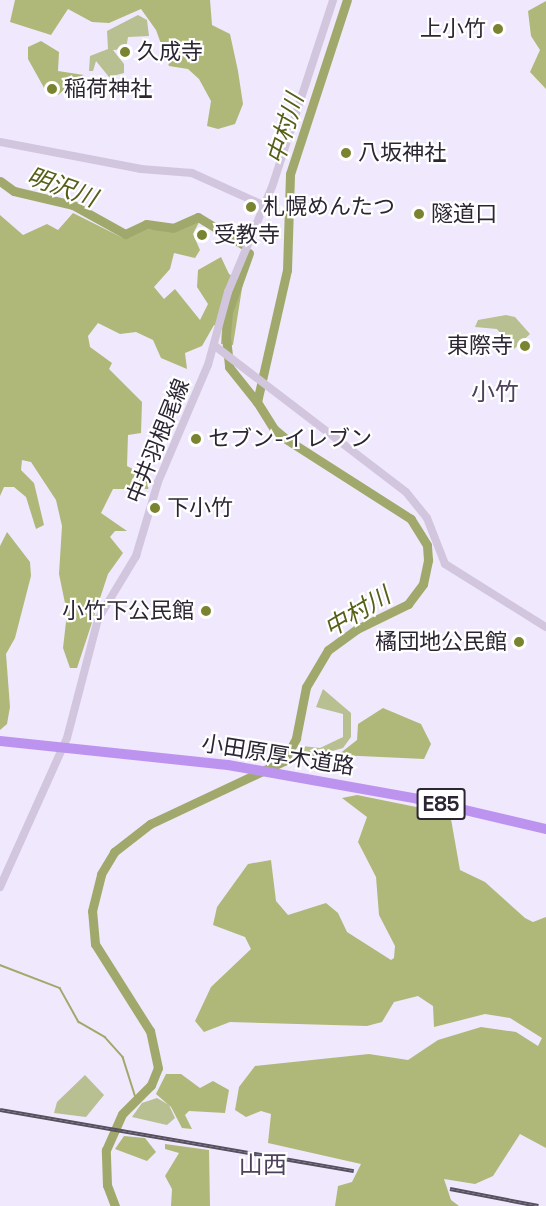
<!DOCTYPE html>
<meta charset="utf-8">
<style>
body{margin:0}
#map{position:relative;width:546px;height:1206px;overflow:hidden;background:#f0e8fd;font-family:"Space Grotesk","Noto Sans JP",sans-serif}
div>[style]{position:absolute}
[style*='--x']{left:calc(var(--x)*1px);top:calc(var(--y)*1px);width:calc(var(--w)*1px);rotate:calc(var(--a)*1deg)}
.green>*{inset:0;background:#b8bf90}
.forest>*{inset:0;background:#afb879}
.stream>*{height:1.5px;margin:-0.75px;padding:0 0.75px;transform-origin:0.75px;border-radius:0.75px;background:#a0a96b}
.river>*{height:9px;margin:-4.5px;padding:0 4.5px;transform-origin:4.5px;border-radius:4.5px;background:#a0a96b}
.secondary>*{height:8px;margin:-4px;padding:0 4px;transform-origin:4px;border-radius:4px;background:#d2c6df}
.highway>*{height:10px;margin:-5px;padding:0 5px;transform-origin:5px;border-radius:5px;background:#bd93f0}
.rail>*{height:4px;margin-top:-2px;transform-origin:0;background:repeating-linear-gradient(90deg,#fff 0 4.5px,#57505f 0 9px);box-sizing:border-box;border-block:2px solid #57505f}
.dots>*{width:16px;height:16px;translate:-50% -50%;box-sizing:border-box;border:3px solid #fff;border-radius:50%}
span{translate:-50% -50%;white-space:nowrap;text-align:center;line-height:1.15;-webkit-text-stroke:4.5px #fff;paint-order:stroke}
.shield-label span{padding:2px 4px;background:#fff;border:2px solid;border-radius:4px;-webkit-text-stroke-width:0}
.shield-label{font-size:21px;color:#2c2633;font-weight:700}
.poi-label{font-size:22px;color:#2c2633}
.right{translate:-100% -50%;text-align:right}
.left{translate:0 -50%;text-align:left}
.street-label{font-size:22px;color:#2c2633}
.water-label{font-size:24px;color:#565e17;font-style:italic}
.neighbourhood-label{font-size:24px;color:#4d415d}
</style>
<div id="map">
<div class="green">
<div style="clip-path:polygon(138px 15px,147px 20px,149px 36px,128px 37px,126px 49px,113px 50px,124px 64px,124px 73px,109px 77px,96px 61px,93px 71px,89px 71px,90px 56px,108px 49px,107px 31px)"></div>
<div style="clip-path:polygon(506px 315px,515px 317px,530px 334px,513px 350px,497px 329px,475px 327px,478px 320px)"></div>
<div style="clip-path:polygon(323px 689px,351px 713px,351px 737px,343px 748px,307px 758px,298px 755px,302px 746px,320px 748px,343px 737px,343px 714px,316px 707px)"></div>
<div style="clip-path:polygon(85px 1075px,104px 1095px,86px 1117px,54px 1113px,57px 1102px)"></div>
<div style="clip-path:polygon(157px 1098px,169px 1105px,175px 1118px,167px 1125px,132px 1117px,142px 1103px)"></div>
</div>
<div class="forest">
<div style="clip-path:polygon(15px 0,210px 0,212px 25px,230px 34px,238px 71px,243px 104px,235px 124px,218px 129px,207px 126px,211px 101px,199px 79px,188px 69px,169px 66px,156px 30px,141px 9px,109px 23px,92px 22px,68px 9px,51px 35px,10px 22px)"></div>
<div style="clip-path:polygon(546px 1px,546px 89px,530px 72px,540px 50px,531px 36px,528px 11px)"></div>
<div style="clip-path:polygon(41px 41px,59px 52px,58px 71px,84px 75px,83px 87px,70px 85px,58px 95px,48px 95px,28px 59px,28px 47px)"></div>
<div style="clip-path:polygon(73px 213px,125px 239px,145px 229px,173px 231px,199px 222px,193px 234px,200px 250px,195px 258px,174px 253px,170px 269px,154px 287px,164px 299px,175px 289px,200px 320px,208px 304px,197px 287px,198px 270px,221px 257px,229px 274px,243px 282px,233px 345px,221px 344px,222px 329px,214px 325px,202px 346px,185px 353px,187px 369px,161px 358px,153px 340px,136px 332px,120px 334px,98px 323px,88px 336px,90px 347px,112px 363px,109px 369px,142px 402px,141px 433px,128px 435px,127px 466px,152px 479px,148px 489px,113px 489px,101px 513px,127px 531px,115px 531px,110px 537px,123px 553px,108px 574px,77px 668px,70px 668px,63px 648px,67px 613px,59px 574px,62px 526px,56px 500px,31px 462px,22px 460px,21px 470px,34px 483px,44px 525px,36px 529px,26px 497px,14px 487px,4px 487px,0 496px,0 215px,23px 235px,47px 224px,58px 230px)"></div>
<div style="clip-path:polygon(7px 532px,30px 562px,31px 576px,15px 638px,6px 654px,10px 707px,7px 724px,0 730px,0 546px)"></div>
<div style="clip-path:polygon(383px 708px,421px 724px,431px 744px,424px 759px,338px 755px,357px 740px,358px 724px)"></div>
<div style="clip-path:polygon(357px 795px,441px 812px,451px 819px,460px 870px,485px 882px,525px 918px,533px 922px,546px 917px,546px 1148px,520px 1134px,493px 1176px,475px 1184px,444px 1179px,451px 1200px,459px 1206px,335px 1206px,338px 1186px,352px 1182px,361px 1164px,268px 1143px,271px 1114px,261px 1111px,246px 1117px,235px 1110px,239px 1087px,255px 1066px,369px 1054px,408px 1060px,438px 1040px,481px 1027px,516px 1032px,538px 1046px,542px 1038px,510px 1018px,485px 1014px,434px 1027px,433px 1006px,418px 996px,394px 1002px,382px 1022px,367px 1026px,230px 1022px,204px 1032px,195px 1021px,211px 987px,251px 949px,245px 937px,213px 925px,217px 907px,248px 864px,271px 860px,276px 901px,288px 915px,326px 903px,338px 913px,347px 932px,391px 960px,394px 958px,395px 946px,379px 915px,376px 877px,358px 842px,367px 817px,342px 798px)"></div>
<div style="clip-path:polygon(166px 1074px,181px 1074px,200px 1088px,213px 1081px,229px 1090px,225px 1113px,189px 1111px,185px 1115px,192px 1129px,182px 1128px,171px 1107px,156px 1094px)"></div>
<div style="clip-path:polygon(124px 1136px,145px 1138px,156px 1152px,147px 1161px,115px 1149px)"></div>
<div style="clip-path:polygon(165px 1144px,209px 1150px,210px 1206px,171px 1206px,172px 1189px,165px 1176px,179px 1153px,165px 1149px)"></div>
</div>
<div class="stream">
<div style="--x:0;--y:965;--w:64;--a:21"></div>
<div style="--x:60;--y:988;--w:39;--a:61"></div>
<div style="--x:79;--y:1022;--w:30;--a:30"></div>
<div style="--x:105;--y:1037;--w:27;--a:48"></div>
<div style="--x:123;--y:1057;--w:43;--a:72.4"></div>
</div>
<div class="river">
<div style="--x:0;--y:181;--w:17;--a:36"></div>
<div style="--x:14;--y:191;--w:61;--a:13.3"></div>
<div style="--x:73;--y:205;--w:60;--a:29.1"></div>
<div style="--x:125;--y:234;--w:23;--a:-25"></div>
<div style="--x:146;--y:224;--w:27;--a:8"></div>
<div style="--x:173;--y:228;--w:27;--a:-24"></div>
<div style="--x:198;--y:217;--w:52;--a:31.5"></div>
<div style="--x:249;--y:253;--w:63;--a:109.6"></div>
<div style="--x:228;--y:312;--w:25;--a:95"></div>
<div style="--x:226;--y:337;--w:30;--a:84"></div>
<div style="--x:229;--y:367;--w:45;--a:51.3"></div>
<div style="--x:115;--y:1206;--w:22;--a:-111"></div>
<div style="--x:107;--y:1185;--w:35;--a:-92"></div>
<div style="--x:106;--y:1150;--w:39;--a:-66"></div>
<div style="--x:122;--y:1114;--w:41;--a:-45"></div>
<div style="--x:151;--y:1085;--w:18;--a:-68"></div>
<div style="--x:158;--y:1068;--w:38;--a:-102"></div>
<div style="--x:150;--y:1031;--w:103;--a:-122.3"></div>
<div style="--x:95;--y:944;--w:33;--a:-95"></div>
<div style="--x:92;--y:911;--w:38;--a:-76"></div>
<div style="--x:101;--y:874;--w:26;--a:-59"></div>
<div style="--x:114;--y:852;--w:46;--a:-37.9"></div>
<div style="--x:150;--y:824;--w:148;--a:-25.2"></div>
<div style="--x:284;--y:761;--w:26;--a:-62"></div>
<div style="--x:296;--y:738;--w:52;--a:-78.9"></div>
<div style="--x:306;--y:687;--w:43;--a:-59.3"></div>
<div style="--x:328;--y:650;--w:36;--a:-36"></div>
<div style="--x:357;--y:629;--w:57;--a:-26.1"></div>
<div style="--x:408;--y:604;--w:25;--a:-53"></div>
<div style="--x:423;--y:584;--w:25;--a:-78"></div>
<div style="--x:428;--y:560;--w:15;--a:-94"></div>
<div style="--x:427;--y:545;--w:31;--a:-122"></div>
<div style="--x:411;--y:519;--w:148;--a:-147.4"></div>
<div style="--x:286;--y:439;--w:16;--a:-140"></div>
<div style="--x:274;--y:429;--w:32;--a:-122"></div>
<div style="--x:257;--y:402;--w:135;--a:-77.2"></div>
<div style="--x:287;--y:270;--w:96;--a:-88.2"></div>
<div style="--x:290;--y:174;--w:183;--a:-71.9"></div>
</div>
<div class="secondary">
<div style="--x:0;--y:142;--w:144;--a:10.8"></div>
<div style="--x:141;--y:169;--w:51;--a:4.5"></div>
<div style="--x:192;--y:173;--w:80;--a:24.3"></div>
<div style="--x:215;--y:346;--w:240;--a:37.4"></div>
<div style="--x:406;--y:492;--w:33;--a:51"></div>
<div style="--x:427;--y:518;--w:49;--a:68.6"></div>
<div style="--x:445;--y:564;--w:119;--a:32"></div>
<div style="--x:0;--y:887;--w:163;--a:-65.8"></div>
<div style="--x:67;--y:738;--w:123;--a:-75.4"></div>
<div style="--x:98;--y:619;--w:74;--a:-58.9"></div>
<div style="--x:136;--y:556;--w:77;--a:-73.4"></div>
<div style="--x:158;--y:482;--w:127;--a:-66.9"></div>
<div style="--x:208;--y:365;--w:76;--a:-74.7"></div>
<div style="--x:228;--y:292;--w:114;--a:-67.3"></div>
<div style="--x:272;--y:187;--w:197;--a:-71.9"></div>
</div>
<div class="highway">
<div style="--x:0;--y:741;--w:229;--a:6"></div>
<div style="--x:228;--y:765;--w:193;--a:10.1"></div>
<div style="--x:418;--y:799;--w:131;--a:13.2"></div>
</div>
<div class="rail">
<div style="--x:0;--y:1110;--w:359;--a:9.8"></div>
<div style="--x:450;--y:1189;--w:90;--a:10.9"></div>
</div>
<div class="dots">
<div style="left:498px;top:29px;background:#7a832f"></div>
<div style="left:125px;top:52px;background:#7a832f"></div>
<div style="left:52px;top:89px;background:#7a832f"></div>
<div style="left:346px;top:153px;background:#7a832f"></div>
<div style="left:251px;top:207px;background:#7a832f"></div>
<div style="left:419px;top:214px;background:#7a832f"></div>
<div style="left:202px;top:235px;background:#7a832f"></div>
<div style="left:525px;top:346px;background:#7a832f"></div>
<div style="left:196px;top:439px;background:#7a832f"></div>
<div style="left:155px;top:508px;background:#7a832f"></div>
<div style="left:206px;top:611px;background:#7a832f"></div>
<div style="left:519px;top:642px;background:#7a832f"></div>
</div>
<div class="shield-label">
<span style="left:441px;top:804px">E85</span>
</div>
<div class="poi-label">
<span class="right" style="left:486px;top:29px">上小竹</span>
<span class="left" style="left:137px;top:52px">久成寺</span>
<span class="left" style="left:64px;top:89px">稲荷神社</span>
<span class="left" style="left:358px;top:153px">八坂神社</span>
<span class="left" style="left:263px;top:207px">札幌めんたつ</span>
<span class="left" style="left:431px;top:214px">隧道口</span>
<span class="left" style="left:214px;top:235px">受教寺</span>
<span class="right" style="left:513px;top:346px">東際寺</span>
<span class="left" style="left:208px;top:439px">セブン-イレブン</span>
<span class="left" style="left:167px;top:508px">下小竹</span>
<span class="right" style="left:194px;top:611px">小竹下公民館</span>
<span class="right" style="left:507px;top:642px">橘団地公民館</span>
</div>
<div class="street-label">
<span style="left:158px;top:441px;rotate:-68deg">中井羽根尾線</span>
<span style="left:278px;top:755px;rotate:9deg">小田原厚木道路</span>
</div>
<div class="water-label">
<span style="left:285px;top:129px;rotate:-73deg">中村川</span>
<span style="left:62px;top:187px;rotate:20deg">明沢川</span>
<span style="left:357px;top:612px;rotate:-31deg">中村川</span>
</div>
<div class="neighbourhood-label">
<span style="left:495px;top:392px">小竹</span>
<span style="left:263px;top:1165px">山西</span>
</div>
</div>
